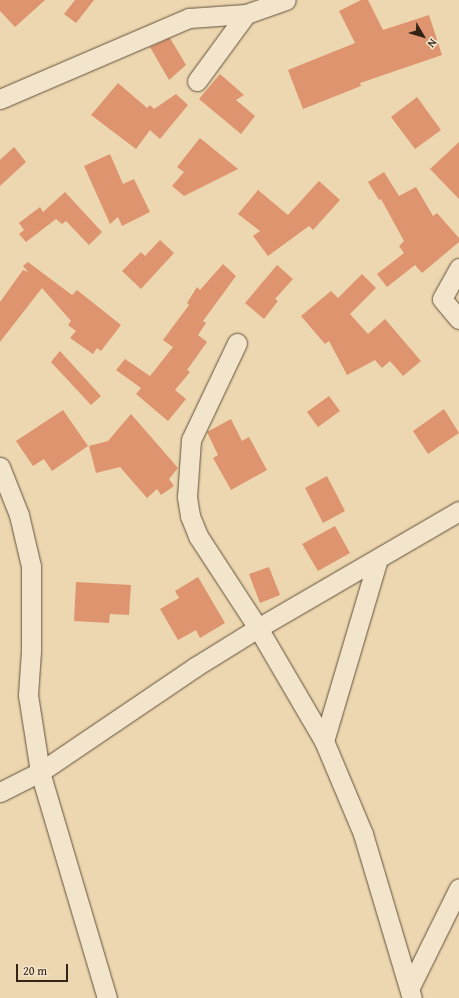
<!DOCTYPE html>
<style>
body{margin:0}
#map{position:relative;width:459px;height:998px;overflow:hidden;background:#edd7b0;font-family:"Gentium Book Plus",serif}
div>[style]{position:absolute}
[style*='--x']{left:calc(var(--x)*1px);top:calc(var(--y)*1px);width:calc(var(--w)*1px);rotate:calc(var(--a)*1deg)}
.building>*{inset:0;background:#dd946f}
.roads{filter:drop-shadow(0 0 1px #62513c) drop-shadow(0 0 1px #62513c)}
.street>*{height:19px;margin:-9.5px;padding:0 9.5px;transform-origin:9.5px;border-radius:9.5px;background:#f3e5cc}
span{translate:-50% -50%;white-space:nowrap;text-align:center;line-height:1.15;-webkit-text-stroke:3px #f3e5cc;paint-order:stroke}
.north{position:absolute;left:403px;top:16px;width:40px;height:40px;-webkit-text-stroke:3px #f3e5cc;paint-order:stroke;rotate:128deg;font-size:11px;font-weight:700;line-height:16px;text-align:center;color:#342416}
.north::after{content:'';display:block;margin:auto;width:14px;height:18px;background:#342416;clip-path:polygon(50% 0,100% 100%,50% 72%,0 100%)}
.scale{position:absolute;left:16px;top:964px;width:52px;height:18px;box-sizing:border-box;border:2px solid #342416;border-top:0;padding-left:5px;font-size:12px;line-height:14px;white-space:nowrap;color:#342416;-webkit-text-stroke:3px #f3e5cc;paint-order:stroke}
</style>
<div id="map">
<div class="building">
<div style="clip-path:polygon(0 0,45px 0,15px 27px,0 11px)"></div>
<div style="clip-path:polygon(75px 0,94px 0,76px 23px,64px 14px)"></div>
<div style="clip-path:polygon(361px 0,368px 0,383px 30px,429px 15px,442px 55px,360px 83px,361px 86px,303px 109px,288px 70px,355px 43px,339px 11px)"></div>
<div style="clip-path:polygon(170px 38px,186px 65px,169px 80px,150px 47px)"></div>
<div style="clip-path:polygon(220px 74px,244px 95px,236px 100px,255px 116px,241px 134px,199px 99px)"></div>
<div style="clip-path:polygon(118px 83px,147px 108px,150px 105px,154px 109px,176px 94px,188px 105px,160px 139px,150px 130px,136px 149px,91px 115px)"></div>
<div style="clip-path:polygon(417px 97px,441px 130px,415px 149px,391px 117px)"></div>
<div style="clip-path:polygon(200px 138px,238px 169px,184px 196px,172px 186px,184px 172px,177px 167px)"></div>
<div style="clip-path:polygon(459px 142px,459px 199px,430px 169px)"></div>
<div style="clip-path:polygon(14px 147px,26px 162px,0 186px,0 160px)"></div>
<div style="clip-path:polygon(110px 154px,123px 184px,134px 179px,150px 212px,122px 226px,118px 217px,110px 224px,84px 166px)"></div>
<div style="clip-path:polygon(384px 172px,399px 196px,416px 187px,433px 216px,437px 213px,459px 238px,459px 242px,422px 273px,415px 265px,387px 287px,377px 274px,404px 253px,399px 246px,404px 241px,381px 199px,379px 200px,368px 182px)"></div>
<div style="clip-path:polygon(319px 181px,340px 200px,313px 230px,309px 226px,268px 256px,253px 236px,260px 231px,238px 214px,258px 190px,288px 215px)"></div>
<div style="clip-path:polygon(65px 192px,102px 232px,89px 245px,66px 221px,62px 224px,56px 219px,26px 242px,19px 234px,24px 230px,19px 223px,40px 207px,43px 212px)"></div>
<div style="clip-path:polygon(160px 240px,174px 253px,141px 289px,122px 271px,141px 252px,145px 256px)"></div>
<div style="clip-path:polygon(28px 262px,72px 295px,77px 290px,121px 325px,101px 351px,97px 348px,93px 354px,70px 338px,76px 331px,68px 325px,71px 321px,42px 288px,0 342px,0 302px,23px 270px,28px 272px,23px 266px)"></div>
<div style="clip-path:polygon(223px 264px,236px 276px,203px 321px,206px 323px,198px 335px,207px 342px,187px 370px,190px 372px,175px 390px,186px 399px,168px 421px,136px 394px,141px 388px,116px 370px,125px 359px,150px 376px,173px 347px,163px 340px,189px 305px,187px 303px,197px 287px,200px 290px)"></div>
<div style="clip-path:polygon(277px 265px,293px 279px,275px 299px,278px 301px,264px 319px,245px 303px)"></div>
<div style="clip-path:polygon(362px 274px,376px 288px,350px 314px,368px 334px,385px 319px,421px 361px,403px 376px,390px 361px,382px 368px,375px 360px,347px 375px,329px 341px,325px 344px,301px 316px,331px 291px,338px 298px)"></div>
<div style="clip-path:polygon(60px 351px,101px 396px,91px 405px,51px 362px)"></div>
<div style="clip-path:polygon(329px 396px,340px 411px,318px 427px,307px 412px)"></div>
<div style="clip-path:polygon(444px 409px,459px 433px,428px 454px,413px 431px)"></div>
<div style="clip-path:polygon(63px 410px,88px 446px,52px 471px,44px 459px,33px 466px,16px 441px)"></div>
<div style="clip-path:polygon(131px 414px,178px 468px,169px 479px,174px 486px,161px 495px,157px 489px,147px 498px,120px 467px,96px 473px,89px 446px,108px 441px)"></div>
<div style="clip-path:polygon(231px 419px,242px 441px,249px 437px,267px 470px,231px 490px,213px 458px,218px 455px,207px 432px)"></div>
<div style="clip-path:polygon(327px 476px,345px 511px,323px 523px,305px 488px)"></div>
<div style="clip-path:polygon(335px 526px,350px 553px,318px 571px,302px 544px)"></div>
<div style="clip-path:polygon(269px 567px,280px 595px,260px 603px,249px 574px)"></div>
<div style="clip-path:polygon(198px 577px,225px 623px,200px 638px,196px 630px,178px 640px,160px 609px,179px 598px,175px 591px)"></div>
<div style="clip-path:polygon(76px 582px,131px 585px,129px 615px,110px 614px,109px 623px,74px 621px)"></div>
</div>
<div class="roads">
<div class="street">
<div style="--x:197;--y:81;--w:83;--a:-53.8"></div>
<div style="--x:0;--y:99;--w:206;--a:-23.2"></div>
<div style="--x:189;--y:18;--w:57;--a:-4"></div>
<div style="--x:246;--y:14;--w:42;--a:-19.3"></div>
<div style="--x:459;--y:268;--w:35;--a:119"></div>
<div style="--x:442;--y:299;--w:26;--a:50"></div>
<div style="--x:237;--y:343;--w:107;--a:115.4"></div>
<div style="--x:191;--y:440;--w:57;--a:94"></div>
<div style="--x:187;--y:497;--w:19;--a:81"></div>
<div style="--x:190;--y:516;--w:22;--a:68"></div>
<div style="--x:198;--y:536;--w:110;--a:56.9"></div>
<div style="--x:258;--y:628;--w:131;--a:59.7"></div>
<div style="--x:324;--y:741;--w:101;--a:67.2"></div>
<div style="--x:363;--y:834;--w:171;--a:73.4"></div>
<div style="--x:0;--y:467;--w:52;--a:68.4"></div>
<div style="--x:19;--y:515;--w:52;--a:76.8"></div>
<div style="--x:31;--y:566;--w:85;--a:90"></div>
<div style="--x:31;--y:651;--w:44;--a:93.9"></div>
<div style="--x:28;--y:695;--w:78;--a:81.1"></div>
<div style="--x:40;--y:772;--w:236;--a:73.5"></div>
<div style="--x:324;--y:741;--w:190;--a:-73.5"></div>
<div style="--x:0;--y:792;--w:45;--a:-26.6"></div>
<div style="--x:40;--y:772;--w:187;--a:-34.1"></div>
<div style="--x:195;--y:667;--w:74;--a:-31.8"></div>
<div style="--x:258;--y:628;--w:233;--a:-30.2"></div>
<div style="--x:410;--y:987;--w:110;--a:-63.7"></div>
</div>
</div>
<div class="north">N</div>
<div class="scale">20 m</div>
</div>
